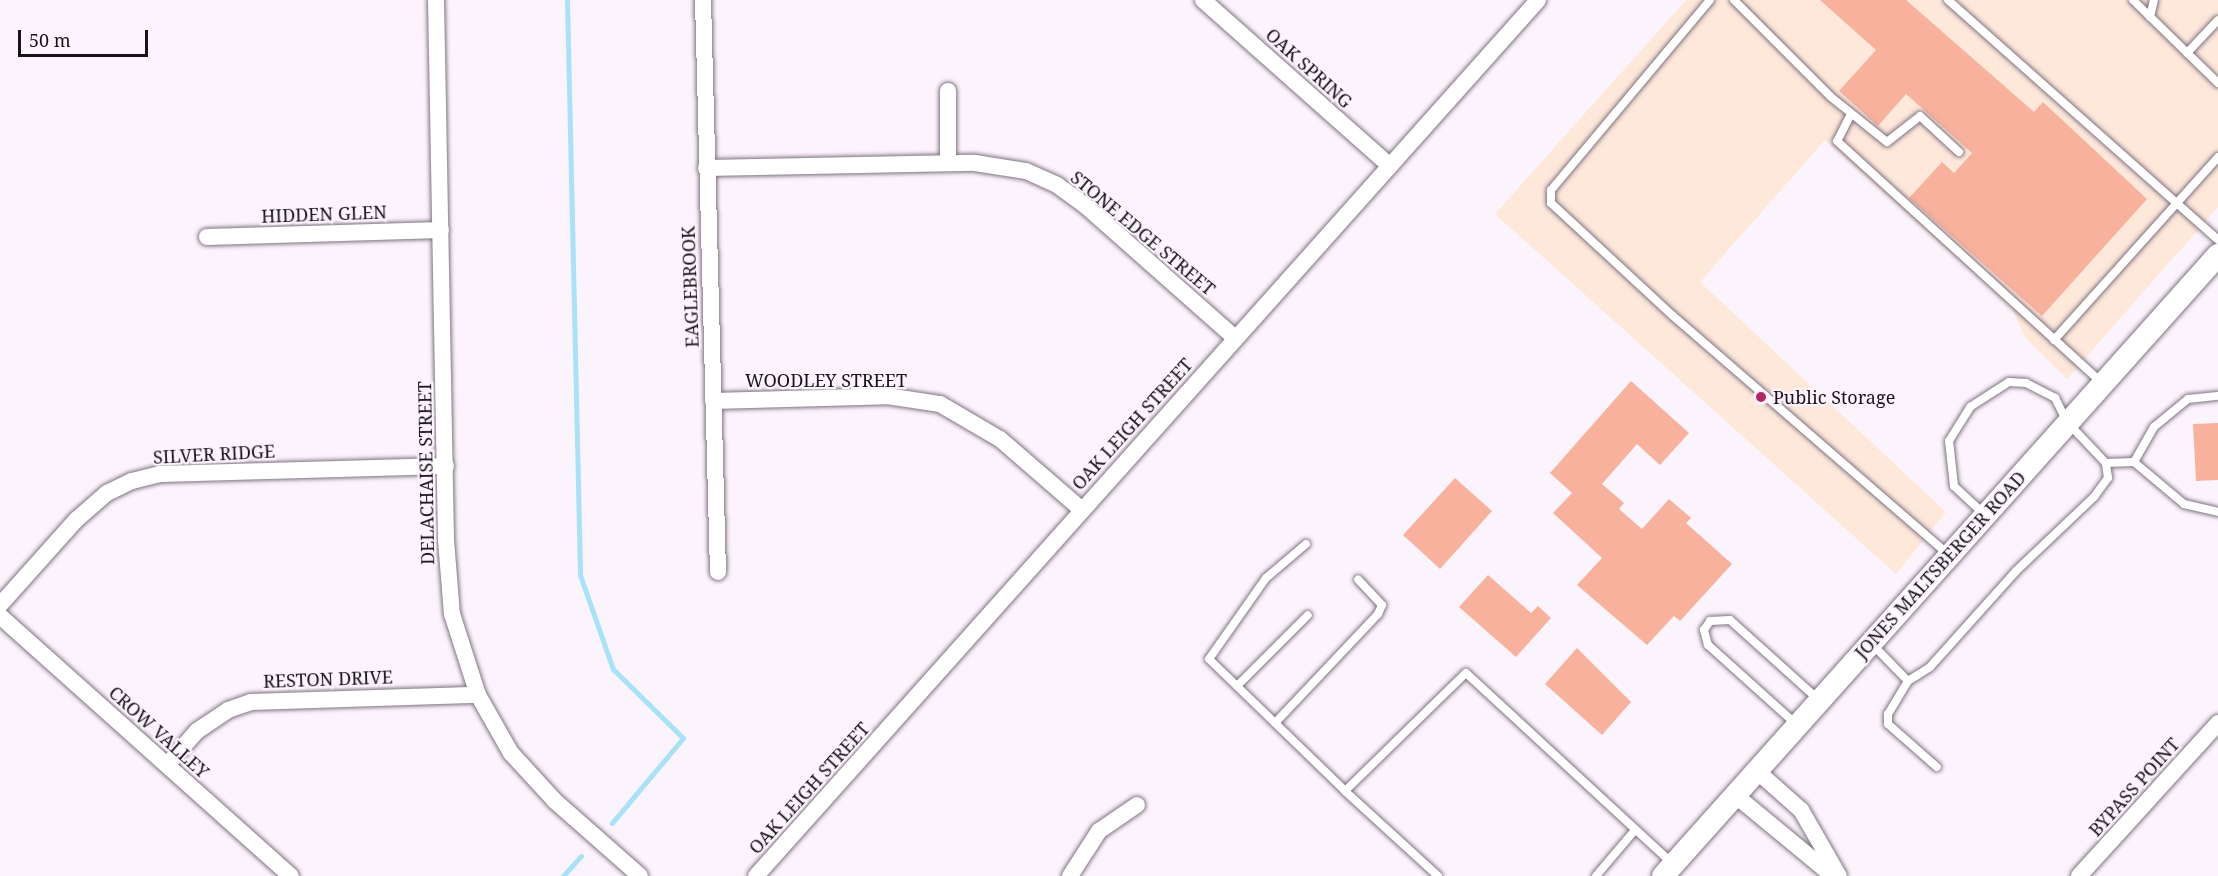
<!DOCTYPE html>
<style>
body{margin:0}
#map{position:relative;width:2218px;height:876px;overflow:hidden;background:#fcf4fd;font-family:"Noto Serif",serif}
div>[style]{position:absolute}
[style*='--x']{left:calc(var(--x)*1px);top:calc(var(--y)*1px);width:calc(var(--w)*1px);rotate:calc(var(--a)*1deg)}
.commercial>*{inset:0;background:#fde8da}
.stream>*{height:5px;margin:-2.5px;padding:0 2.5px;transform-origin:2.5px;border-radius:2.5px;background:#a8e2f8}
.building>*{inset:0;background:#f8b19d}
.roads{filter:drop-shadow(0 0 2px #807482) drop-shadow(0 0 2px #807482)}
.lane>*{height:8px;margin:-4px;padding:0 4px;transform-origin:4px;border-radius:4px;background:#fff}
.street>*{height:16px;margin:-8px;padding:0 8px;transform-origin:8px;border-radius:8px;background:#fff}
.secondary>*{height:22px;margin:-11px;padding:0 11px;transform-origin:11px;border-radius:11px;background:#fff}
.dots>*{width:16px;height:16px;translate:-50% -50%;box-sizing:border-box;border:3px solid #fcf4fd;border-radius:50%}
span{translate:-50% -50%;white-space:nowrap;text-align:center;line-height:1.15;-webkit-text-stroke:4.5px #fcf4fd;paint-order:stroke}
.street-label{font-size:18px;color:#19141a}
.poi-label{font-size:18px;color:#19141a}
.left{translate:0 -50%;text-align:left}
.scale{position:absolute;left:18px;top:30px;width:130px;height:27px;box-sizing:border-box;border:3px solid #19141a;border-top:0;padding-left:8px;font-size:18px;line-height:21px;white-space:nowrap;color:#19141a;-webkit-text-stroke:4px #fcf4fd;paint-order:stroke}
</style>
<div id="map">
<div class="commercial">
<div style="clip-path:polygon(1686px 0,2218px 0,2218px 207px,2067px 379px,2026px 339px,2012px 308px,1825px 140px,1700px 282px,1946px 512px,1896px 574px,1495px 214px)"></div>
</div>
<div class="stream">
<div style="--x:567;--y:0;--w:575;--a:88.7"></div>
<div style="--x:580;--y:575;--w:100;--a:70.7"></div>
<div style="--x:613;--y:669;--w:98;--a:44.6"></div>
<div style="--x:683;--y:738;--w:111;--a:129.9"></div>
<div style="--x:563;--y:876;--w:27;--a:-48"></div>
</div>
<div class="building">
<div style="clip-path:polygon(1820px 0,1906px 0,2034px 112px,2043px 102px,2147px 199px,2042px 316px,1909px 198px,1942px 162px,1954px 173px,1972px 153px,1906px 94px,1878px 126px,1839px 91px,1876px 50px)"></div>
<div style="clip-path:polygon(1631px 381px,1689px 433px,1660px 465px,1637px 444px,1602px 484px,1624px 503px,1619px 509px,1642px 529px,1669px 499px,1691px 518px,1686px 523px,1732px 564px,1680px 621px,1674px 616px,1647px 645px,1577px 585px,1602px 558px,1553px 513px,1572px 493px,1550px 473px)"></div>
<div style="clip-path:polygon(2218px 423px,2218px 480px,2196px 481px,2193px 424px)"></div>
<div style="clip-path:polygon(1455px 478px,1492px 511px,1440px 569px,1403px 535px)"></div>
<div style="clip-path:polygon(1488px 575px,1531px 613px,1538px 606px,1551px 618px,1516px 657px,1459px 607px)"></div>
<div style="clip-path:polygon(1577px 648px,1631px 702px,1602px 735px,1545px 684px)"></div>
</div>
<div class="roads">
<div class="lane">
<div style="--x:1710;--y:0;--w:248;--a:129.9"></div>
<div style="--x:1551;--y:190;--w:13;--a:90"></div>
<div style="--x:1551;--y:203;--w:165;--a:42.8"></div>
<div style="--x:1672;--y:315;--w:365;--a:40.9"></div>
<div style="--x:1734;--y:0;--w:137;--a:45"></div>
<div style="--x:1831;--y:97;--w:72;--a:38.8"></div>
<div style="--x:1887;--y:142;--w:42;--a:-38.2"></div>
<div style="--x:1920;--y:116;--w:53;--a:42.7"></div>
<div style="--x:1948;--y:0;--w:361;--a:41.6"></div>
<div style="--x:2133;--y:0;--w:119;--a:44.3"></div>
<div style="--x:2150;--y:17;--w:17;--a:-77"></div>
<div style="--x:2187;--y:53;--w:45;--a:-46.8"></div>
<div style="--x:1851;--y:114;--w:30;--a:117"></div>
<div style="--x:1837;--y:141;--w:359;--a:42.4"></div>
<div style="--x:2054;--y:340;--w:246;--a:-48.1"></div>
<div style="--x:2134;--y:462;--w:40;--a:-60.3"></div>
<div style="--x:2154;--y:427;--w:44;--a:-39.5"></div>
<div style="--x:2188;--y:399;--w:30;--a:-6"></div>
<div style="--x:1985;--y:515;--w:42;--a:-136.9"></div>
<div style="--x:1954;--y:486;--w:45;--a:-96.3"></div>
<div style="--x:1949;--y:441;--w:40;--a:-58"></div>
<div style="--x:1970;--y:407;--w:46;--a:-32.7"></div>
<div style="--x:2009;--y:382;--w:17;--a:3"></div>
<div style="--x:2026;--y:383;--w:33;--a:27"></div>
<div style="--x:2055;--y:398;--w:28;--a:63"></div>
<div style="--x:2068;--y:423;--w:55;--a:46.5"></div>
<div style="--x:2106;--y:463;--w:28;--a:-2"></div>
<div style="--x:2134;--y:462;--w:65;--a:40"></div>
<div style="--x:2184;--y:504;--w:35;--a:13"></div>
<div style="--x:1306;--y:544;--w:52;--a:139.6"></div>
<div style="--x:1266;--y:578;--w:99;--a:125.1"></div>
<div style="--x:1209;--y:659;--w:190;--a:44.1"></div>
<div style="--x:1871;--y:643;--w:53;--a:45.8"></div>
<div style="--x:1908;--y:681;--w:26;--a:-32"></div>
<div style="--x:1930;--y:667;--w:129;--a:-48.1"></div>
<div style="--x:2016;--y:571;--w:108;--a:-43.5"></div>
<div style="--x:2094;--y:497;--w:24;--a:-54"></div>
<div style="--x:2108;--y:478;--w:15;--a:-98"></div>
<div style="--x:1908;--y:681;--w:39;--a:121"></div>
<div style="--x:1888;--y:714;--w:10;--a:90"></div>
<div style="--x:1888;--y:724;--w:65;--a:41.3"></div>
<div style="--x:1237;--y:686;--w:100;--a:-45"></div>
<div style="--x:1275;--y:723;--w:150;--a:-46.6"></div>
<div style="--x:1378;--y:614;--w:10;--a:-66"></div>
<div style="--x:1382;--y:605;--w:35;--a:-133"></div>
<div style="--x:1797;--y:725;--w:120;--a:-138"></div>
<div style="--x:1708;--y:645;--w:16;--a:-105"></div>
<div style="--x:1704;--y:630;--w:11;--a:-56"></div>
<div style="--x:1710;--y:621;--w:20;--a:-3"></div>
<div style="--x:1730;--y:620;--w:120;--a:42"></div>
<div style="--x:1438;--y:876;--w:126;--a:-137.6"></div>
<div style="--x:1345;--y:791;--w:169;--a:-44.3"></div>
<div style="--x:1466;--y:673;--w:282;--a:42.7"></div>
<div style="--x:1596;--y:876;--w:60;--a:-49.7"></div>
</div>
<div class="street">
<div style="--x:436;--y:0;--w:540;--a:88.94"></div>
<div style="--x:446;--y:540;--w:74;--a:85.4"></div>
<div style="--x:452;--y:614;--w:85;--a:72.2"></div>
<div style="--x:478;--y:695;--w:67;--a:60.4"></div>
<div style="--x:511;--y:753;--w:65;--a:47.5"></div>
<div style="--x:555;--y:801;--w:113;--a:41.4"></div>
<div style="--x:703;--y:0;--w:572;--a:88.5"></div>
<div style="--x:1203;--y:0;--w:250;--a:41.6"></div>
<div style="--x:948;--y:91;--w:72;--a:90"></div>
<div style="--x:706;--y:168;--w:269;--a:-1.1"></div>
<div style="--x:975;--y:163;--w:52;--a:8.9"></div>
<div style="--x:1026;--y:171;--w:34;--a:24"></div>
<div style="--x:1057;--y:185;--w:37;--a:36"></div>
<div style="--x:1087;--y:207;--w:198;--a:41.5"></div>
<div style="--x:207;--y:237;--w:234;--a:-1.7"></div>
<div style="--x:713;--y:401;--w:174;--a:-1.6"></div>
<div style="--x:887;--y:396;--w:54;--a:8.6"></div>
<div style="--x:940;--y:404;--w:69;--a:30.3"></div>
<div style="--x:1000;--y:439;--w:108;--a:40.9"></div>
<div style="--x:0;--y:605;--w:114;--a:-48.2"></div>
<div style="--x:76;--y:520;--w:41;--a:-41.1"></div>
<div style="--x:107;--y:493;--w:28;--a:-26"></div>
<div style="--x:132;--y:481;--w:29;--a:-14"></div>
<div style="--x:160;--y:474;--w:286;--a:-1.6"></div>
<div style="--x:0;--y:616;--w:390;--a:41.8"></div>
<div style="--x:167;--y:765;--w:45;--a:-48.6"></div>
<div style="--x:197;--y:731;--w:37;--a:-34"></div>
<div style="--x:228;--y:710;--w:24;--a:-19"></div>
<div style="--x:251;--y:702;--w:227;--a:-1.8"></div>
<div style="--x:1757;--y:771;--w:59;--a:41.6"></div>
<div style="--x:1801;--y:810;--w:76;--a:60.1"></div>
<div style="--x:1735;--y:795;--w:127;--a:39.6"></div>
<div style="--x:756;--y:876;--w:1174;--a:-48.24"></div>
<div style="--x:1070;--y:876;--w:54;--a:-57.2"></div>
<div style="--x:1099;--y:831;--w:46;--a:-34.4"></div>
<div style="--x:2079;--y:876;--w:207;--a:-47.7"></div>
</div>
<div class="secondary">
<div style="--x:1663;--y:876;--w:833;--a:-48.21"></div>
</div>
</div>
<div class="dots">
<div style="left:1761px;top:397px;background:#b42862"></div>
</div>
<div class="street-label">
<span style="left:1309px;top:68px;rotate:42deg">OAK SPRING</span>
<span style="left:324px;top:214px;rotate:-2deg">HIDDEN GLEN</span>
<span style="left:1143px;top:233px;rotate:40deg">STONE EDGE STREET</span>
<span style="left:690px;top:287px;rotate:-92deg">EAGLEBROOK</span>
<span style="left:826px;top:380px">WOODLEY STREET</span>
<span style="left:1132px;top:424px;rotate:-48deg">OAK LEIGH STREET</span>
<span style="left:214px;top:454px;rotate:-3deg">SILVER RIDGE</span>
<span style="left:426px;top:473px;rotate:-91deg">DELACHAISE STREET</span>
<span style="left:1940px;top:565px;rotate:-48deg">JONES MALTSBERGER ROAD</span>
<span style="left:328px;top:679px;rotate:-2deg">RESTON DRIVE</span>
<span style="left:159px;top:732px;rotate:42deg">CROW VALLEY</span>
<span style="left:2134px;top:787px;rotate:-48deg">BYPASS POINT</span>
<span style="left:809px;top:788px;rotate:-48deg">OAK LEIGH STREET</span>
</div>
<div class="poi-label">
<span class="left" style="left:1773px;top:397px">Public Storage</span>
</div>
<div class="scale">50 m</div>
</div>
